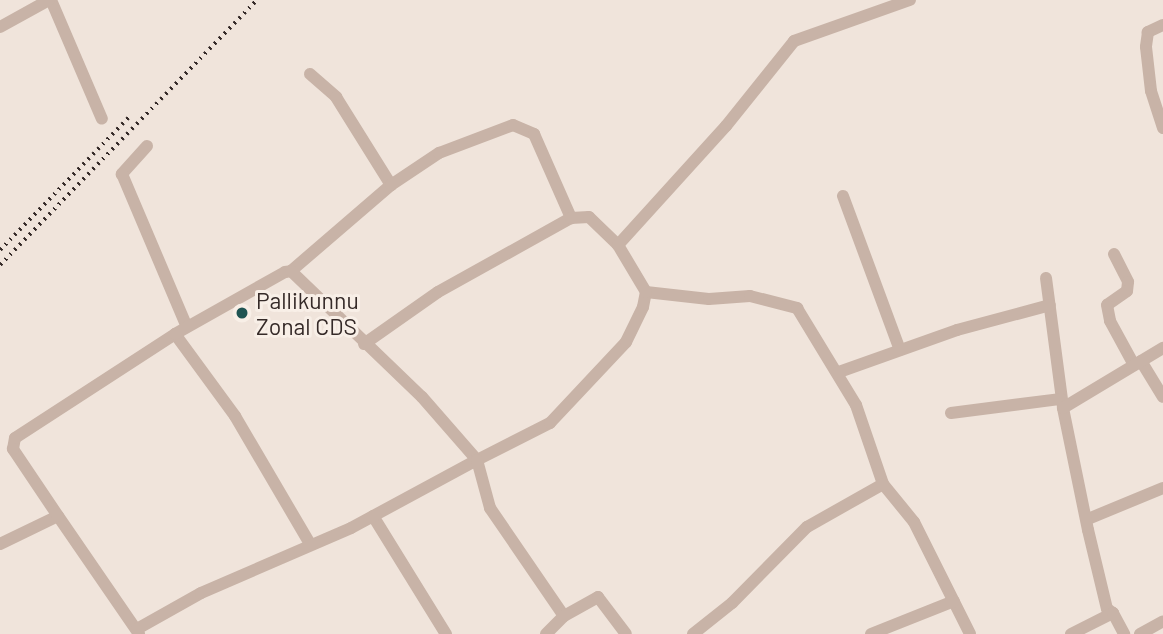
<!DOCTYPE html>
<style>
body{margin:0}
#map{position:relative;width:1163px;height:634px;overflow:hidden;background:#f0e4db;font-family:Barlow,sans-serif}
div>[style]{position:absolute}
[style*='--x']{left:calc(var(--x)*1px);top:calc(var(--y)*1px);width:calc(var(--w)*1px);rotate:calc(var(--a)*1deg)}
.street>*{height:12px;margin:-6px;padding:0 6px;transform-origin:6px;border-radius:6px;background:#c8b3a7}
.rail>*{height:3.5px;margin-top:-1.75px;transform-origin:0;background:repeating-linear-gradient(90deg,#352a28 0 2px,transparent 0 7px)}
.dots>*{width:19px;height:19px;translate:-50% -50%;box-sizing:border-box;border:4px solid #f8efe7;border-radius:50%}
span{translate:-50% -50%;white-space:nowrap;text-align:center;line-height:1.15;-webkit-text-stroke:6px #f8efe7;paint-order:stroke}
.poi-label{font-size:23px;color:#352a28}
.left{translate:0 -50%;text-align:left}
</style>
<div id="map">
<div class="street">
<div style="--x:51;--y:0;--w:129;--a:66.8"></div>
<div style="--x:1163;--y:25;--w:17;--a:155"></div>
<div style="--x:1148;--y:32;--w:15;--a:98"></div>
<div style="--x:1146;--y:47;--w:44;--a:83.5"></div>
<div style="--x:1151;--y:91;--w:39;--a:72"></div>
<div style="--x:0;--y:27;--w:56;--a:-28.9"></div>
<div style="--x:310;--y:74;--w:35;--a:41"></div>
<div style="--x:336;--y:97;--w:104;--a:58"></div>
<div style="--x:147;--y:146;--w:38;--a:132"></div>
<div style="--x:122;--y:174;--w:166;--a:67"></div>
<div style="--x:843;--y:196;--w:164;--a:69.7"></div>
<div style="--x:1114;--y:254;--w:31;--a:63"></div>
<div style="--x:1128;--y:282;--w:9;--a:96"></div>
<div style="--x:1127;--y:291;--w:24;--a:145"></div>
<div style="--x:1107;--y:305;--w:16;--a:79"></div>
<div style="--x:1110;--y:321;--w:50;--a:61.4"></div>
<div style="--x:291;--y:271;--w:132;--a:-40.7"></div>
<div style="--x:391;--y:185;--w:58;--a:-33.7"></div>
<div style="--x:439;--y:153;--w:79;--a:-20.7"></div>
<div style="--x:513;--y:125;--w:23;--a:23"></div>
<div style="--x:534;--y:134;--w:92;--a:66.2"></div>
<div style="--x:1046;--y:278;--w:131;--a:82.5"></div>
<div style="--x:646;--y:292;--w:63;--a:6.3"></div>
<div style="--x:709;--y:299;--w:41;--a:-4.2"></div>
<div style="--x:750;--y:296;--w:49;--a:14.3"></div>
<div style="--x:797;--y:308;--w:114;--a:58.7"></div>
<div style="--x:856;--y:405;--w:83;--a:71.1"></div>
<div style="--x:883;--y:484;--w:49;--a:50.8"></div>
<div style="--x:914;--y:522;--w:125;--a:63.4"></div>
<div style="--x:175;--y:334;--w:102;--a:53.8"></div>
<div style="--x:235;--y:416;--w:148;--a:59.6"></div>
<div style="--x:364;--y:344;--w:90;--a:-35.1"></div>
<div style="--x:438;--y:292;--w:152;--a:-29.1"></div>
<div style="--x:571;--y:218;--w:18;--a:-3"></div>
<div style="--x:589;--y:217;--w:40;--a:44"></div>
<div style="--x:1141;--y:361;--w:42;--a:58.6"></div>
<div style="--x:839;--y:372;--w:125;--a:-19.6"></div>
<div style="--x:957;--y:330;--w:96;--a:-15"></div>
<div style="--x:951;--y:413;--w:111;--a:-7.3"></div>
<div style="--x:58;--y:516;--w:143;--a:55.5"></div>
<div style="--x:373;--y:516;--w:139;--a:58.3"></div>
<div style="--x:1088;--y:519;--w:81;--a:-22.5"></div>
<div style="--x:0;--y:544;--w:64;--a:-25.8"></div>
<div style="--x:58;--y:516;--w:81;--a:-123.9"></div>
<div style="--x:13;--y:449;--w:11;--a:-80"></div>
<div style="--x:15;--y:438;--w:191;--a:-33"></div>
<div style="--x:175;--y:334;--w:126;--a:-29.4"></div>
<div style="--x:285;--y:272;--w:6;--a:-9"></div>
<div style="--x:291;--y:271;--w:182;--a:43.9"></div>
<div style="--x:422;--y:397;--w:84;--a:48.9"></div>
<div style="--x:477;--y:460;--w:82;--a:-26.9"></div>
<div style="--x:550;--y:423;--w:111;--a:-46.8"></div>
<div style="--x:626;--y:342;--w:39;--a:-64"></div>
<div style="--x:643;--y:307;--w:15;--a:-79"></div>
<div style="--x:646;--y:292;--w:55;--a:-120.8"></div>
<div style="--x:618;--y:245;--w:161;--a:-47.8"></div>
<div style="--x:726;--y:126;--w:109;--a:-51.3"></div>
<div style="--x:794;--y:41;--w:123;--a:-19.5"></div>
<div style="--x:1113;--y:613;--w:7;--a:-146"></div>
<div style="--x:1107;--y:609;--w:81;--a:-103.5"></div>
<div style="--x:1088;--y:530;--w:125;--a:-101.6"></div>
<div style="--x:1063;--y:408;--w:117;--a:-31"></div>
<div style="--x:137;--y:629;--w:73;--a:-29.4"></div>
<div style="--x:201;--y:593;--w:163;--a:-23.4"></div>
<div style="--x:351;--y:528;--w:143;--a:-28.4"></div>
<div style="--x:477;--y:460;--w:50;--a:74.8"></div>
<div style="--x:490;--y:508;--w:131;--a:55.6"></div>
<div style="--x:546;--y:634;--w:25;--a:-45"></div>
<div style="--x:564;--y:616;--w:39;--a:-29"></div>
<div style="--x:598;--y:597;--w:46;--a:52.9"></div>
<div style="--x:693;--y:634;--w:50;--a:-38.5"></div>
<div style="--x:732;--y:603;--w:107;--a:-45.4"></div>
<div style="--x:807;--y:527;--w:87;--a:-29.5"></div>
<div style="--x:871;--y:634;--w:89;--a:-21.7"></div>
<div style="--x:1071;--y:634;--w:47;--a:-26.6"></div>
<div style="--x:1113;--y:613;--w:24;--a:62"></div>
<div style="--x:1140;--y:634;--w:26;--a:-29"></div>
</div>
<div class="rail">
<div style="--x:0;--y:250;--w:185;--a:-45.9"></div>
<div style="--x:0;--y:265;--w:369;--a:-45.9"></div>
</div>
<div class="dots">
<div style="left:242px;top:313px;background:#1f5452"></div>
</div>
<div class="poi-label">
<span class="left" style="left:256px;top:313px">Pallikunnu<br>Zonal CDS</span>
</div>
</div>
